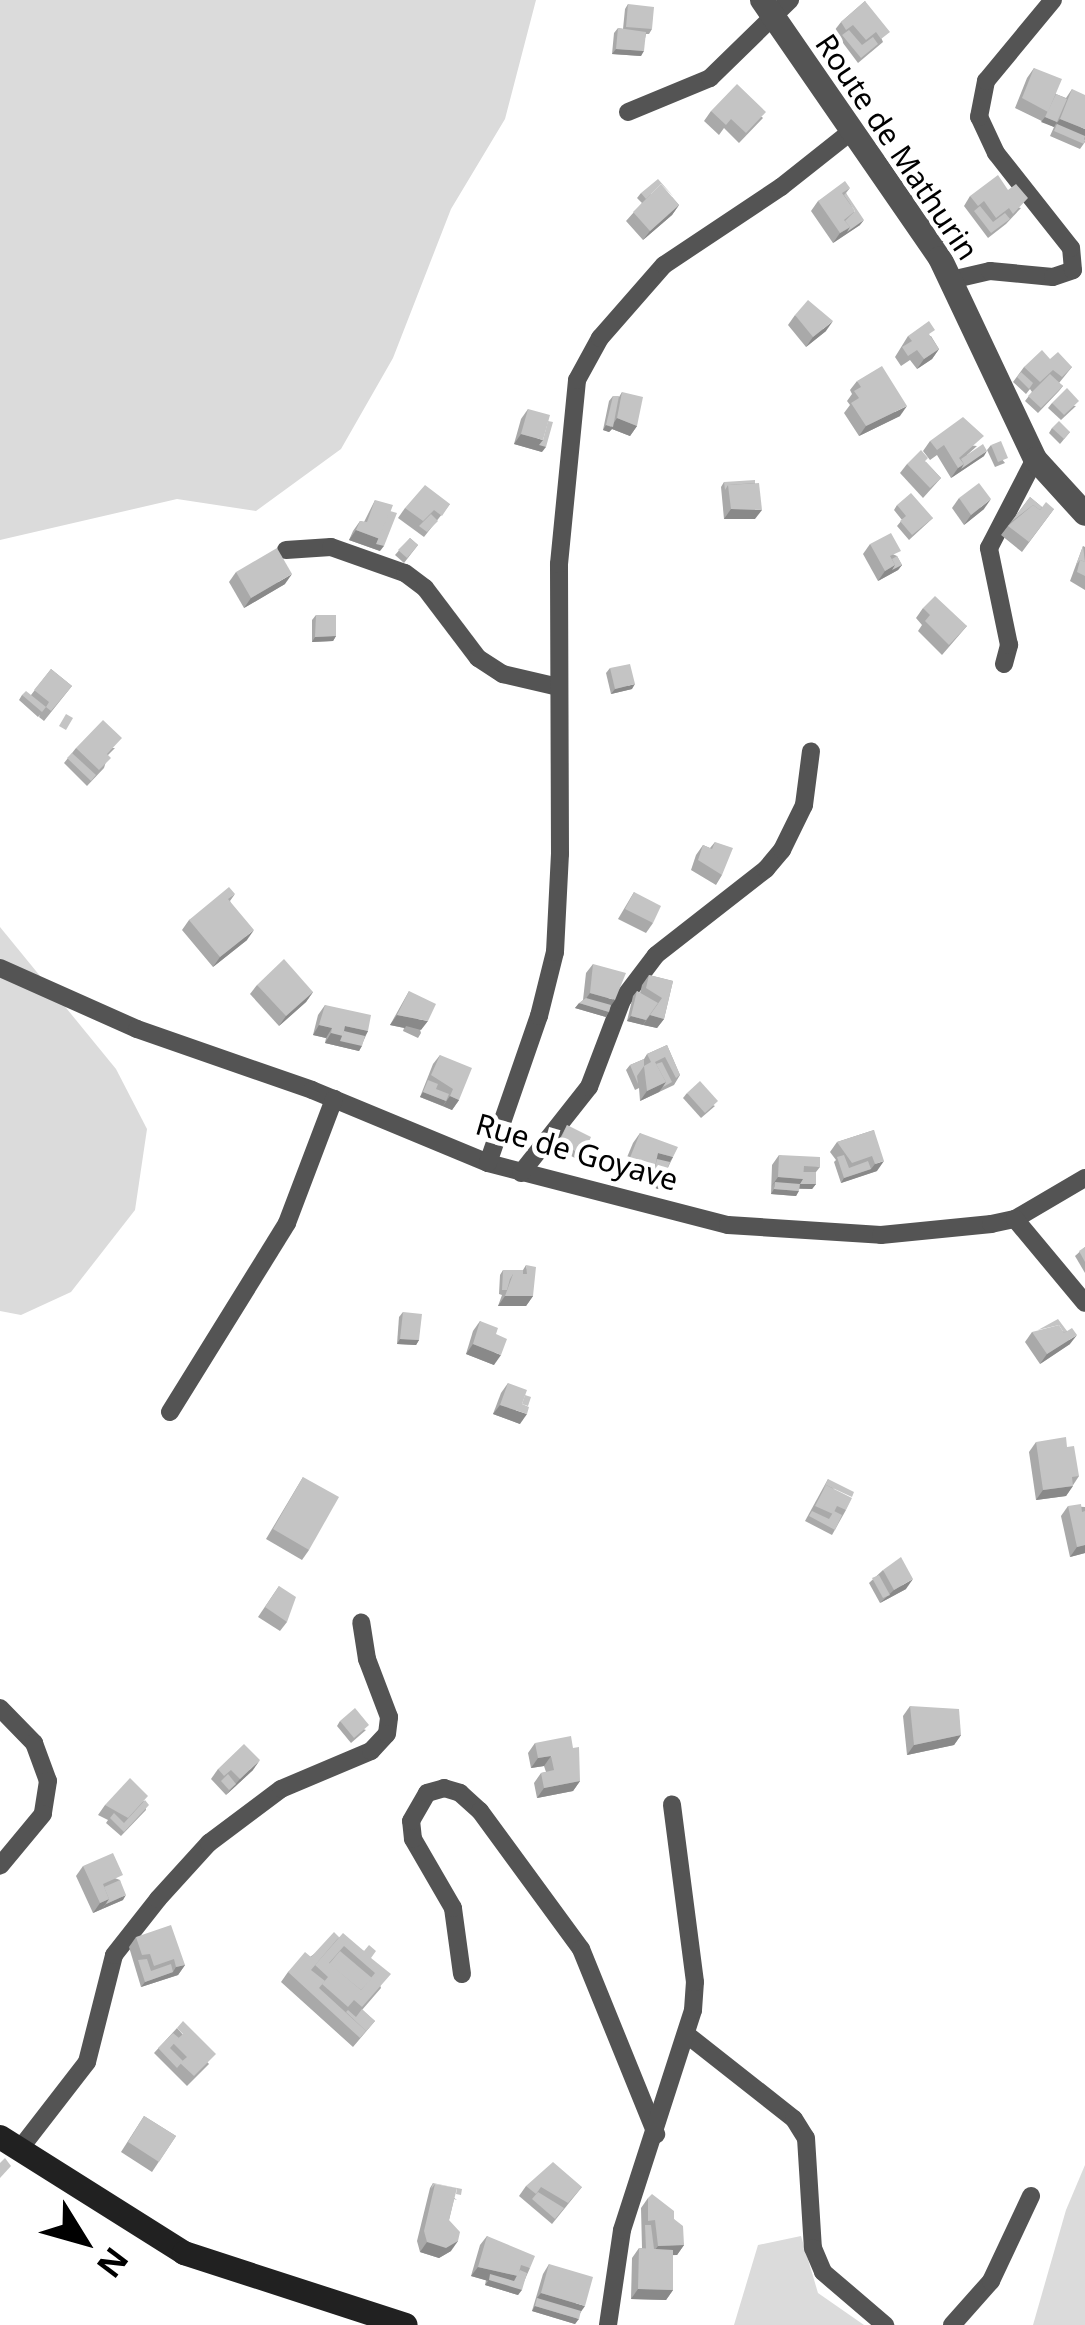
<!DOCTYPE html>
<style>
body{margin:0}
#map{position:relative;width:1085px;height:2325px;overflow:hidden;background:#fff;font-family:"Noto Sans",sans-serif}
div>[style]{position:absolute}
[style*='--x']{left:calc(var(--x)*1px);top:calc(var(--y)*1px);width:calc(var(--w)*1px);rotate:calc(var(--a)*1deg)}
.green>*{inset:0;background:#dbdbdb}
.minor>*{height:18px;margin:-9px;padding:0 9px;transform-origin:9px;border-radius:9px;background:#545454}
.tertiary>*{height:24px;margin:-12px;padding:0 12px;transform-origin:12px;border-radius:12px;background:#545454}
.secondary>*{height:24px;margin:-12px;padding:0 12px;transform-origin:12px;border-radius:12px;background:#212121}
.wall>*{inset:0;background:#a9a9a9}
.shaded-wall>*{inset:0;background:#898989}
.building>*{inset:0;background:#c4c4c4}
span{translate:-50% -50%;white-space:nowrap;text-align:center;line-height:1.15;-webkit-text-stroke:9px #fff;paint-order:stroke}
.street-label{font-size:30px;color:#000}
.north{position:absolute;left:24px;top:2181px;width:120px;height:120px;-webkit-text-stroke:9px #fff;paint-order:stroke;rotate:127deg;font-size:33px;font-weight:700;line-height:48px;text-align:center;color:#000}
.north::after{content:'';display:block;margin:auto;width:42px;height:54px;background:#000;clip-path:polygon(50% 0,100% 100%,50% 72%,0 100%)}
</style>
<div id="map">
<div class="green">
<div style="clip-path:polygon(0 0,536px 0,505px 119px,451px 209px,393px 358px,341px 449px,256px 511px,177px 499px,0 540px)"></div>
<div style="clip-path:polygon(0 927px,116px 1069px,147px 1129px,135px 1210px,71px 1292px,21px 1315px,0 1311px)"></div>
<div style="clip-path:polygon(1085px 2165px,1085px 2325px,1033px 2325px,1066px 2210px)"></div>
<div style="clip-path:polygon(801px 2236px,818px 2293px,864px 2325px,734px 2325px,758px 2245px)"></div>
</div>
<div class="minor">
<div style="--x:628;--y:112;--w:89;--a:-22.5"></div>
<div style="--x:710;--y:78;--w:112;--a:-44.3"></div>
<div style="--x:951;--y:280;--w:40;--a:-13"></div>
<div style="--x:990;--y:271;--w:63;--a:5.4"></div>
<div style="--x:1053;--y:277;--w:21;--a:-19"></div>
<div style="--x:1073;--y:270;--w:22;--a:-95"></div>
<div style="--x:1071;--y:248;--w:121;--a:-128.3"></div>
<div style="--x:996;--y:153;--w:40;--a:-115"></div>
<div style="--x:979;--y:117;--w:37;--a:-79"></div>
<div style="--x:986;--y:81;--w:105;--a:-50.4"></div>
<div style="--x:286;--y:550;--w:45;--a:-3.8"></div>
<div style="--x:331;--y:547;--w:78;--a:19.4"></div>
<div style="--x:405;--y:573;--w:25;--a:37"></div>
<div style="--x:425;--y:588;--w:88;--a:52.9"></div>
<div style="--x:478;--y:658;--w:30;--a:33"></div>
<div style="--x:503;--y:674;--w:57;--a:13.3"></div>
<div style="--x:1004;--y:664;--w:20;--a:-75"></div>
<div style="--x:1009;--y:645;--w:99;--a:-101.7"></div>
<div style="--x:989;--y:548;--w:100;--a:-62.7"></div>
<div style="--x:0;--y:968;--w:150;--a:24"></div>
<div style="--x:137;--y:1029;--w:185;--a:19.2"></div>
<div style="--x:312;--y:1090;--w:191;--a:22.5"></div>
<div style="--x:488;--y:1163;--w:248;--a:14.5"></div>
<div style="--x:728;--y:1225;--w:153;--a:3.7"></div>
<div style="--x:881;--y:1235;--w:111;--a:-5.7"></div>
<div style="--x:991;--y:1224;--w:25;--a:-12"></div>
<div style="--x:1015;--y:1219;--w:81;--a:-30.4"></div>
<div style="--x:488;--y:1163;--w:156;--a:-70.9"></div>
<div style="--x:539;--y:1016;--w:66;--a:-76"></div>
<div style="--x:555;--y:952;--w:98;--a:-87.1"></div>
<div style="--x:560;--y:854;--w:290;--a:-90.2"></div>
<div style="--x:559;--y:564;--w:185;--a:-84.4"></div>
<div style="--x:577;--y:380;--w:48;--a:-61.3"></div>
<div style="--x:600;--y:338;--w:97;--a:-48.8"></div>
<div style="--x:664;--y:265;--w:141;--a:-33.7"></div>
<div style="--x:781;--y:187;--w:92;--a:-38.4"></div>
<div style="--x:521;--y:1173;--w:110;--a:-51.7"></div>
<div style="--x:589;--y:1087;--w:93;--a:-69.2"></div>
<div style="--x:622;--y:1000;--w:56;--a:-52.9"></div>
<div style="--x:656;--y:955;--w:140;--a:-38"></div>
<div style="--x:766;--y:869;--w:25;--a:-50"></div>
<div style="--x:782;--y:850;--w:50;--a:-63.9"></div>
<div style="--x:804;--y:805;--w:54;--a:-82.6"></div>
<div style="--x:1015;--y:1219;--w:109;--a:50.2"></div>
<div style="--x:170;--y:1412;--w:222;--a:-58.2"></div>
<div style="--x:287;--y:1223;--w:133;--a:-69.2"></div>
<div style="--x:0;--y:1708;--w:49;--a:45.8"></div>
<div style="--x:34;--y:1743;--w:40;--a:69.8"></div>
<div style="--x:48;--y:1781;--w:33;--a:99"></div>
<div style="--x:43;--y:1814;--w:67;--a:129.6"></div>
<div style="--x:462;--y:1974;--w:67;--a:-97.8"></div>
<div style="--x:453;--y:1908;--w:80;--a:-120.1"></div>
<div style="--x:413;--y:1839;--w:18;--a:-96"></div>
<div style="--x:411;--y:1821;--w:32;--a:-60"></div>
<div style="--x:427;--y:1793;--w:18;--a:-16"></div>
<div style="--x:444;--y:1788;--w:17;--a:17"></div>
<div style="--x:460;--y:1793;--w:27;--a:42"></div>
<div style="--x:480;--y:1811;--w:171;--a:53.8"></div>
<div style="--x:581;--y:1949;--w:200;--a:67.9"></div>
<div style="--x:686;--y:2034;--w:137;--a:38.2"></div>
<div style="--x:794;--y:2119;--w:22;--a:58"></div>
<div style="--x:806;--y:2138;--w:110;--a:86.4"></div>
<div style="--x:813;--y:2248;--w:26;--a:67"></div>
<div style="--x:823;--y:2272;--w:82;--a:40.5"></div>
<div style="--x:19;--y:2150;--w:111;--a:-52.3"></div>
<div style="--x:87;--y:2062;--w:110;--a:-75.8"></div>
<div style="--x:114;--y:1955;--w:71;--a:-51.8"></div>
<div style="--x:158;--y:1899;--w:76;--a:-47.7"></div>
<div style="--x:209;--y:1843;--w:90;--a:-36.9"></div>
<div style="--x:281;--y:1789;--w:98;--a:-22.9"></div>
<div style="--x:371;--y:1751;--w:23;--a:-47"></div>
<div style="--x:387;--y:1734;--w:17;--a:-83"></div>
<div style="--x:389;--y:1717;--w:62;--a:-110.8"></div>
<div style="--x:367;--y:1659;--w:37;--a:-99"></div>
<div style="--x:608;--y:2325;--w:96;--a:-81.6"></div>
<div style="--x:622;--y:2230;--w:231;--a:-72.1"></div>
<div style="--x:693;--y:2010;--w:28;--a:-86"></div>
<div style="--x:695;--y:1982;--w:179;--a:-97.4"></div>
<div style="--x:952;--y:2325;--w:59;--a:-48.4"></div>
<div style="--x:991;--y:2281;--w:94;--a:-64.8"></div>
</div>
<div class="tertiary">
<div style="--x:762;--y:0;--w:313;--a:55.4"></div>
<div style="--x:940;--y:258;--w:222;--a:64.7"></div>
<div style="--x:1035;--y:459;--w:74;--a:47.7"></div>
</div>
<div class="secondary">
<div style="--x:0;--y:2137;--w:218;--a:32.2"></div>
<div style="--x:184;--y:2253;--w:233;--a:18"></div>
</div>
<div class="wall">
<div style="clip-path:polygon(865px 1px,883px 42px,858px 63px,834px 31px,841px 22px)"></div>
<div style="clip-path:polygon(628px 4px,652px 29px,649px 34px,646px 34px,641px 56px,612px 54px,614px 33px,618px 28px,623px 29px,625px 9px)"></div>
<div style="clip-path:polygon(1034px 68px,1056px 94px,1066px 98px,1072px 89px,1085px 142px,1080px 149px,1050px 136px,1054px 127px,1015px 108px,1027px 78px)"></div>
<div style="clip-path:polygon(711px 111px,762px 117px,763px 118px,739px 143px,724px 128px,719px 135px,704px 121px)"></div>
<div style="clip-path:polygon(850px 188px,846px 193px,860px 225px,833px 243px,811px 211px,818px 201px)"></div>
<div style="clip-path:polygon(641px 193px,672px 197px,679px 205px,672px 215px,643px 240px,626px 221px,642px 203px,637px 198px)"></div>
<div style="clip-path:polygon(970px 196px,1021px 208px,1006px 224px,988px 238px,964px 206px)"></div>
<div style="clip-path:polygon(795px 315px,826px 331px,806px 347px,788px 325px)"></div>
<div style="clip-path:polygon(908px 336px,931px 336px,939px 349px,932px 359px,917px 369px,910px 360px,901px 366px,895px 357px)"></div>
<div style="clip-path:polygon(1050px 359px,1072px 367px,1059px 383px,1063px 386px,1059px 391px,1038px 413px,1025px 401px,1032px 392px,1030px 389px,1026px 394px,1013px 382px,1024px 367px)"></div>
<div style="clip-path:polygon(857px 381px,900px 416px,859px 436px,844px 413px,850px 405px,847px 401px,852px 394px,850px 390px)"></div>
<div style="clip-path:polygon(622px 392px,637px 426px,630px 436px,612px 429px,609px 432px,603px 430px,609px 401px,613px 396px,619px 397px)"></div>
<div style="clip-path:polygon(1052px 403px,1076px 406px,1061px 420px,1048px 408px)"></div>
<div style="clip-path:polygon(528px 409px,542px 452px,514px 444px,521px 419px)"></div>
<div style="clip-path:polygon(1052px 428px,1070px 432px,1060px 444px,1049px 433px)"></div>
<div style="clip-path:polygon(930px 441px,977px 446px,967px 455px,984px 456px,951px 478px,937px 455px,930px 460px,923px 451px)"></div>
<div style="clip-path:polygon(991px 445px,1005px 463px,995px 467px,987px 450px)"></div>
<div style="clip-path:polygon(926px 462px,941px 478px,923px 498px,900px 473px,907px 464px)"></div>
<div style="clip-path:polygon(724px 482px,755px 483px,755px 519px,724px 519px,721px 487px)"></div>
<div style="clip-path:polygon(1030px 497px,1042px 507px,1054px 509px,1022px 552px,1001px 535px)"></div>
<div style="clip-path:polygon(959px 498px,984px 509px,964px 525px,952px 508px)"></div>
<div style="clip-path:polygon(375px 500px,380px 551px,349px 540px,353px 531px,360px 521px,364px 522px)"></div>
<div style="clip-path:polygon(450px 504px,424px 537px,398px 518px,405px 508px)"></div>
<div style="clip-path:polygon(897px 505px,933px 518px,909px 540px,897px 526px,902px 520px,894px 510px)"></div>
<div style="clip-path:polygon(410px 538px,418px 545px,404px 563px,395px 555px)"></div>
<div style="clip-path:polygon(870px 544px,897px 556px,902px 565px,898px 570px,878px 581px,863px 554px)"></div>
<div style="clip-path:polygon(1083px 546px,1085px 547px,1085px 590px,1070px 581px)"></div>
<div style="clip-path:polygon(236px 572px,285px 584px,244px 608px,229px 582px)"></div>
<div style="clip-path:polygon(923px 608px,967px 626px,942px 655px,918px 631px,922px 625px,916px 618px)"></div>
<div style="clip-path:polygon(316px 615px,336px 636px,333px 641px,312px 642px,312px 620px)"></div>
<div style="clip-path:polygon(610px 668px,632px 689px,611px 694px,606px 673px)"></div>
<div style="clip-path:polygon(51px 669px,72px 686px,44px 721px,39px 717px,40px 715px,38px 717px,19px 700px,22px 695px,31px 695px)"></div>
<div style="clip-path:polygon(76px 748px,115px 748px,108px 755px,104px 768px,87px 786px,64px 763px)"></div>
<div style="clip-path:polygon(715px 842px,722px 875px,716px 885px,691px 870px,696px 855px,703px 845px,710px 848px)"></div>
<div style="clip-path:polygon(634px 892px,653px 923px,646px 933px,618px 919px)"></div>
<div style="clip-path:polygon(235px 894px,230px 901px,247px 940px,213px 967px,182px 930px,189px 920px)"></div>
<div style="clip-path:polygon(593px 964px,611px 1005px,606px 1017px,575px 1008px,583px 1000px,586px 973px)"></div>
<div style="clip-path:polygon(649px 975px,673px 981px,664px 1019px,657px 1028px,627px 1021px,633px 996px,637px 991px,640px 993px,642px 985px)"></div>
<div style="clip-path:polygon(257px 985px,313px 992px,306px 1002px,279px 1026px,250px 994px)"></div>
<div style="clip-path:polygon(409px 991px,421px 1033px,418px 1038px,403px 1031px,404px 1028px,390px 1025px)"></div>
<div style="clip-path:polygon(325px 1005px,368px 1031px,359px 1051px,325px 1043px,326px 1038px,313px 1035px,318px 1015px)"></div>
<div style="clip-path:polygon(667px 1045px,680px 1075px,674px 1085px,640px 1101px,639px 1088px,635px 1090px,626px 1070px,630px 1065px,644px 1059px,647px 1054px)"></div>
<div style="clip-path:polygon(440px 1055px,459px 1100px,452px 1110px,420px 1097px,433px 1064px)"></div>
<div style="clip-path:polygon(687px 1093px,715px 1106px,701px 1118px,683px 1098px)"></div>
<div style="clip-path:polygon(567px 1125px,583px 1155px,579px 1160px,555px 1148px)"></div>
<div style="clip-path:polygon(874px 1130px,877px 1171px,841px 1183px,834px 1162px,836px 1160px,830px 1152px,837px 1142px)"></div>
<div style="clip-path:polygon(640px 1133px,673px 1157px,658px 1189px,620px 1174px,633px 1143px)"></div>
<div style="clip-path:polygon(779px 1155px,820px 1167px,816px 1172px,816px 1184px,812px 1189px,799px 1189px,796px 1196px,771px 1194px,772px 1165px)"></div>
<div style="clip-path:polygon(1085px 1247px,1085px 1273px,1075px 1256px)"></div>
<div style="clip-path:polygon(526px 1265px,533px 1296px,526px 1306px,498px 1306px,502px 1295px,499px 1294px,500px 1275px,503px 1270px,523px 1270px)"></div>
<div style="clip-path:polygon(403px 1312px,419px 1340px,416px 1345px,397px 1344px,399px 1317px)"></div>
<div style="clip-path:polygon(480px 1321px,496px 1334px,494px 1365px,466px 1354px,473px 1331px)"></div>
<div style="clip-path:polygon(1067px 1331px,1070px 1344px,1040px 1364px,1025px 1342px,1032px 1332px)"></div>
<div style="clip-path:polygon(508px 1383px,520px 1424px,493px 1414px,501px 1393px)"></div>
<div style="clip-path:polygon(1036px 1442px,1079px 1476px,1066px 1496px,1036px 1500px,1029px 1452px)"></div>
<div style="clip-path:polygon(303px 1477px,309px 1550px,302px 1560px,266px 1539px)"></div>
<div style="clip-path:polygon(828px 1479px,846px 1510px,832px 1535px,805px 1521px)"></div>
<div style="clip-path:polygon(1068px 1506px,1085px 1507px,1085px 1553px,1070px 1557px,1061px 1516px)"></div>
<div style="clip-path:polygon(883px 1570px,906px 1589px,880px 1603px,869px 1583px)"></div>
<div style="clip-path:polygon(279px 1586px,287px 1622px,280px 1631px,258px 1617px)"></div>
<div style="clip-path:polygon(910px 1706px,961px 1735px,954px 1745px,907px 1755px,903px 1716px)"></div>
<div style="clip-path:polygon(340px 1721px,366px 1730px,351px 1743px,337px 1726px)"></div>
<div style="clip-path:polygon(535px 1743px,580px 1781px,573px 1791px,537px 1798px,534px 1783px,541px 1773px,546px 1772px,544px 1766px,531px 1768px,528px 1753px)"></div>
<div style="clip-path:polygon(218px 1769px,253px 1770px,226px 1795px,211px 1779px)"></div>
<div style="clip-path:polygon(145px 1801px,146px 1810px,121px 1836px,106px 1823px,108px 1820px,98px 1815px,105px 1805px)"></div>
<div style="clip-path:polygon(83px 1866px,120px 1880px,123px 1900px,93px 1913px,76px 1876px)"></div>
<div style="clip-path:polygon(136px 1937px,185px 1965px,178px 1975px,141px 1987px,129px 1947px)"></div>
<div style="clip-path:polygon(339px 1937px,364px 1951px,371px 1958px,381px 1988px,362px 2010px,375px 2021px,353px 2047px,281px 1982px,288px 1972px)"></div>
<div style="clip-path:polygon(177px 2028px,209px 2064px,187px 2086px,154px 2053px)"></div>
<div style="clip-path:polygon(144px 2116px,176px 2136px,152px 2172px,121px 2152px)"></div>
<div style="clip-path:polygon(433px 2183px,457px 2200px,454px 2199px,449px 2220px,451px 2251px,439px 2258px,420px 2252px,417px 2241px,430px 2188px)"></div>
<div style="clip-path:polygon(526px 2186px,582px 2187px,552px 2224px,519px 2196px)"></div>
<div style="clip-path:polygon(648px 2198px,674px 2219px,684px 2245px,677px 2255px,673px 2255px,673px 2290px,666px 2300px,631px 2299px,632px 2258px,639px 2248px,642px 2248px,641px 2208px)"></div>
<div style="clip-path:polygon(487px 2236px,530px 2268px,518px 2295px,485px 2285px,486px 2280px,471px 2276px,480px 2245px)"></div>
<div style="clip-path:polygon(549px 2264px,581px 2311px,575px 2324px,532px 2311px,543px 2274px)"></div>
</div>
<div class="shaded-wall">
<div style="clip-path:polygon(616px 49px,644px 51px,641px 56px,612px 54px)"></div>
<div style="clip-path:polygon(1045px 117px,1057px 122px,1054px 127px,1041px 122px)"></div>
<div style="clip-path:polygon(1060px 119px,1085px 129px,1085px 140px,1056px 124px)"></div>
<div style="clip-path:polygon(679px 205px,672px 215px,643px 240px,650px 231px)"></div>
<div style="clip-path:polygon(864px 220px,860px 225px,833px 243px,840px 233px)"></div>
<div style="clip-path:polygon(833px 321px,826px 331px,806px 347px,813px 337px)"></div>
<div style="clip-path:polygon(939px 349px,932px 359px,917px 369px,924px 359px)"></div>
<div style="clip-path:polygon(907px 406px,900px 416px,859px 436px,866px 426px)"></div>
<div style="clip-path:polygon(617px 418px,637px 426px,630px 436px,612px 429px,609px 432px,603px 430px,606px 425px,611px 427px)"></div>
<div style="clip-path:polygon(521px 434px,543px 440px,546px 447px,542px 452px,514px 444px)"></div>
<div style="clip-path:polygon(987px 451px,984px 456px,951px 478px,958px 468px)"></div>
<div style="clip-path:polygon(991px 499px,984px 509px,964px 525px,971px 515px)"></div>
<div style="clip-path:polygon(731px 509px,762px 510px,755px 519px,724px 519px)"></div>
<div style="clip-path:polygon(356px 530px,380px 539px,384px 546px,380px 551px,349px 540px)"></div>
<div style="clip-path:polygon(895px 565px,902px 565px,898px 570px,878px 581px,885px 571px)"></div>
<div style="clip-path:polygon(292px 574px,285px 584px,244px 608px,251px 598px)"></div>
<div style="clip-path:polygon(336px 636px,333px 641px,312px 642px,315px 637px)"></div>
<div style="clip-path:polygon(635px 684px,632px 689px,611px 694px,615px 689px)"></div>
<div style="clip-path:polygon(254px 930px,247px 940px,213px 967px,220px 957px)"></div>
<div style="clip-path:polygon(313px 992px,306px 1002px,279px 1026px,286px 1016px)"></div>
<div style="clip-path:polygon(590px 993px,615px 1000px,608px 1010px,583px 1003px)"></div>
<div style="clip-path:polygon(579px 1003px,609px 1012px,606px 1017px,575px 1008px)"></div>
<div style="clip-path:polygon(397px 1015px,428px 1021px,421px 1030px,406px 1026px,405px 1028px,390px 1025px)"></div>
<div style="clip-path:polygon(650px 1015px,664px 1019px,657px 1028px,643px 1025px)"></div>
<div style="clip-path:polygon(631px 1016px,646px 1020px,643px 1025px,627px 1021px)"></div>
<div style="clip-path:polygon(319px 1025px,332px 1028px,326px 1038px,313px 1035px)"></div>
<div style="clip-path:polygon(345px 1026px,368px 1031px,362px 1041px,362px 1046px,359px 1051px,325px 1043px,331px 1033px)"></div>
<div style="clip-path:polygon(666px 1082px,659px 1092px,640px 1101px,647px 1091px)"></div>
<div style="clip-path:polygon(423px 1092px,446px 1101px,443px 1106px,420px 1097px)"></div>
<div style="clip-path:polygon(450px 1096px,459px 1100px,452px 1110px,443px 1106px)"></div>
<div style="clip-path:polygon(658px 1153px,673px 1157px,666px 1167px,655px 1158px)"></div>
<div style="clip-path:polygon(884px 1161px,877px 1171px,841px 1183px,844px 1178px,871px 1169px,875px 1164px)"></div>
<div style="clip-path:polygon(627px 1165px,653px 1176px,661px 1184px,658px 1189px,620px 1174px)"></div>
<div style="clip-path:polygon(778px 1177px,803px 1179px,816px 1184px,812px 1189px,774px 1187px,775px 1182px,771px 1187px)"></div>
<div style="clip-path:polygon(774px 1189px,799px 1191px,796px 1196px,771px 1194px)"></div>
<div style="clip-path:polygon(505px 1296px,533px 1296px,526px 1306px,498px 1306px)"></div>
<div style="clip-path:polygon(1077px 1335px,1070px 1344px,1040px 1364px,1047px 1354px)"></div>
<div style="clip-path:polygon(400px 1339px,419px 1340px,416px 1345px,397px 1344px)"></div>
<div style="clip-path:polygon(473px 1344px,501px 1355px,494px 1365px,466px 1354px)"></div>
<div style="clip-path:polygon(500px 1405px,527px 1414px,520px 1424px,493px 1414px)"></div>
<div style="clip-path:polygon(1073px 1486px,1066px 1496px,1036px 1500px,1043px 1490px)"></div>
<div style="clip-path:polygon(1085px 1545px,1085px 1553px,1070px 1557px,1077px 1547px)"></div>
<div style="clip-path:polygon(913px 1579px,906px 1589px,880px 1603px,894px 1590px)"></div>
<div style="clip-path:polygon(961px 1735px,954px 1745px,907px 1755px,914px 1745px)"></div>
<div style="clip-path:polygon(551px 1756px,544px 1766px,531px 1768px,538px 1758px)"></div>
<div style="clip-path:polygon(260px 1760px,253px 1770px,226px 1795px,240px 1779px)"></div>
<div style="clip-path:polygon(580px 1781px,573px 1791px,537px 1798px,544px 1788px)"></div>
<div style="clip-path:polygon(126px 1895px,123px 1900px,102px 1909px,106px 1904px)"></div>
<div style="clip-path:polygon(109px 1899px,102px 1909px,93px 1913px,100px 1903px)"></div>
<div style="clip-path:polygon(185px 1965px,178px 1975px,141px 1987px,145px 1982px,173px 1972px,176px 1967px)"></div>
<div style="clip-path:polygon(458px 2241px,451px 2251px,439px 2258px,420px 2252px,427px 2242px)"></div>
<div style="clip-path:polygon(684px 2245px,677px 2255px,642px 2256px,654px 2251px,658px 2246px)"></div>
<div style="clip-path:polygon(478px 2267px,518px 2276px,522px 2290px,518px 2295px,485px 2285px,488px 2281px,471px 2276px)"></div>
<div style="clip-path:polygon(638px 2289px,673px 2290px,666px 2300px,631px 2299px)"></div>
<div style="clip-path:polygon(541px 2293px,585px 2306px,578px 2316px,537px 2298px)"></div>
<div style="clip-path:polygon(535px 2306px,579px 2319px,575px 2324px,532px 2311px)"></div>
</div>
<div class="building">
<div style="clip-path:polygon(865px 1px,890px 32px,881px 39px,876px 32px,866px 40px,853px 25px,846px 30px,841px 22px)"></div>
<div style="clip-path:polygon(628px 4px,654px 7px,652px 29px,626px 27px)"></div>
<div style="clip-path:polygon(618px 28px,646px 32px,644px 51px,616px 49px)"></div>
<div style="clip-path:polygon(849px 30px,862px 45px,873px 37px,878px 44px,861px 58px,842px 35px)"></div>
<div style="clip-path:polygon(1034px 68px,1062px 79px,1048px 112px,1022px 98px)"></div>
<div style="clip-path:polygon(737px 84px,766px 112px,746px 133px,731px 119px,726px 125px,711px 111px)"></div>
<div style="clip-path:polygon(1072px 89px,1085px 95px,1085px 129px,1060px 119px)"></div>
<div style="clip-path:polygon(1056px 94px,1067px 99px,1057px 122px,1045px 117px)"></div>
<div style="clip-path:polygon(1057px 124px,1085px 136px,1084px 144px,1054px 131px)"></div>
<div style="clip-path:polygon(998px 175px,1008px 190px,1016px 184px,1028px 198px,1013px 214px,1009px 208px,996px 218px,984px 201px,978px 206px,970px 196px)"></div>
<div style="clip-path:polygon(658px 179px,673px 196px,661px 184px,646px 199px,641px 193px)"></div>
<div style="clip-path:polygon(845px 181px,850px 188px,842px 193px,855px 211px,844px 220px,850px 227px,840px 233px,818px 201px)"></div>
<div style="clip-path:polygon(661px 184px,679px 205px,650px 231px,633px 212px)"></div>
<div style="clip-path:polygon(846px 193px,864px 220px,847px 232px,850px 227px,845px 221px,855px 211px,844px 195px)"></div>
<div style="clip-path:polygon(980px 206px,993px 222px,1005px 213px,1010px 219px,991px 233px,974px 211px)"></div>
<div style="clip-path:polygon(808px 300px,833px 321px,813px 337px,795px 315px)"></div>
<div style="clip-path:polygon(929px 321px,935px 330px,929px 334px,939px 349px,924px 359px,917px 350px,908px 356px,902px 347px,912px 341px,908px 336px)"></div>
<div style="clip-path:polygon(1042px 350px,1050px 359px,1058px 352px,1072px 367px,1062px 377px,1053px 370px,1040px 382px,1024px 367px)"></div>
<div style="clip-path:polygon(882px 366px,907px 406px,866px 426px,851px 403px,859px 398px,854px 391px,861px 387px,857px 381px)"></div>
<div style="clip-path:polygon(1021px 372px,1033px 383px,1029px 389px,1017px 377px)"></div>
<div style="clip-path:polygon(1050px 374px,1063px 386px,1041px 408px,1028px 396px)"></div>
<div style="clip-path:polygon(1067px 388px,1079px 401px,1064px 415px,1052px 403px)"></div>
<div style="clip-path:polygon(622px 392px,643px 397px,637px 426px,617px 418px)"></div>
<div style="clip-path:polygon(613px 396px,619px 396px,613px 427px,606px 425px)"></div>
<div style="clip-path:polygon(528px 409px,550px 415px,543px 440px,521px 434px)"></div>
<div style="clip-path:polygon(963px 417px,984px 436px,959px 458px,964px 464px,958px 468px,944px 445px,937px 450px,930px 441px)"></div>
<div style="clip-path:polygon(548px 421px,553px 422px,546px 447px,539px 445px,543px 440px)"></div>
<div style="clip-path:polygon(1059px 421px,1070px 432px,1064px 439px,1052px 428px)"></div>
<div style="clip-path:polygon(1001px 441px,1008px 458px,998px 462px,991px 445px)"></div>
<div style="clip-path:polygon(983px 444px,987px 451px,961px 469px,964px 464px,961px 459px)"></div>
<div style="clip-path:polygon(921px 450px,928px 458px,925px 461px,941px 478px,930px 488px,907px 464px)"></div>
<div style="clip-path:polygon(755px 480px,755px 483px,728px 485px,725px 490px,724px 482px)"></div>
<div style="clip-path:polygon(759px 483px,762px 510px,731px 509px,728px 485px)"></div>
<div style="clip-path:polygon(979px 483px,991px 499px,971px 515px,959px 498px)"></div>
<div style="clip-path:polygon(425px 485px,450px 504px,442px 516px,434px 510px,423px 521px,405px 508px)"></div>
<div style="clip-path:polygon(911px 493px,933px 518px,912px 535px,900px 521px,906px 516px,897px 505px)"></div>
<div style="clip-path:polygon(1030px 497px,1042px 507px,1040px 510px,1033px 505px,1012px 521px)"></div>
<div style="clip-path:polygon(375px 500px,393px 505px,380px 539px,356px 530px,360px 521px,367px 522px)"></div>
<div style="clip-path:polygon(1046px 502px,1054px 509px,1029px 542px,1008px 526px,1033px 505px,1040px 510px)"></div>
<div style="clip-path:polygon(390px 511px,397px 513px,384px 546px,376px 544px)"></div>
<div style="clip-path:polygon(431px 514px,438px 521px,427px 532px,419px 526px)"></div>
<div style="clip-path:polygon(891px 533px,901px 551px,890px 556px,895px 565px,885px 571px,870px 544px)"></div>
<div style="clip-path:polygon(410px 538px,418px 545px,407px 558px,398px 550px)"></div>
<div style="clip-path:polygon(1083px 546px,1085px 562px,1080px 560px,1076px 565px)"></div>
<div style="clip-path:polygon(277px 548px,292px 574px,251px 598px,236px 572px)"></div>
<div style="clip-path:polygon(897px 556px,902px 565px,892px 570px,895px 565px,892px 559px)"></div>
<div style="clip-path:polygon(1080px 560px,1085px 562px,1085px 576px,1077px 572px)"></div>
<div style="clip-path:polygon(935px 596px,967px 626px,949px 645px,925px 621px,930px 615px,923px 608px)"></div>
<div style="clip-path:polygon(316px 615px,336px 615px,336px 636px,315px 637px)"></div>
<div style="clip-path:polygon(630px 664px,635px 684px,615px 689px,610px 668px)"></div>
<div style="clip-path:polygon(51px 669px,72px 686px,51px 711px,46px 707px,49px 702px,34px 690px)"></div>
<div style="clip-path:polygon(26px 691px,46px 707px,42px 712px,22px 695px)"></div>
<div style="clip-path:polygon(66px 714px,73px 718px,66px 730px,59px 726px)"></div>
<div style="clip-path:polygon(103px 720px,122px 738px,107px 754px,111px 758px,99px 770px,76px 748px)"></div>
<div style="clip-path:polygon(72px 753px,96px 775px,91px 781px,67px 758px)"></div>
<div style="clip-path:polygon(715px 842px,733px 848px,722px 875px,698px 860px,703px 845px,712px 849px)"></div>
<div style="clip-path:polygon(229px 887px,235px 894px,228px 899px,254px 930px,220px 957px,189px 920px)"></div>
<div style="clip-path:polygon(634px 892px,661px 906px,653px 923px,625px 909px)"></div>
<div style="clip-path:polygon(284px 959px,313px 992px,286px 1016px,257px 985px)"></div>
<div style="clip-path:polygon(593px 964px,626px 973px,615px 1000px,590px 993px)"></div>
<div style="clip-path:polygon(649px 975px,673px 981px,664px 1019px,650px 1015px,662px 998px,646px 988px)"></div>
<div style="clip-path:polygon(409px 991px,436px 1004px,428px 1021px,397px 1015px)"></div>
<div style="clip-path:polygon(637px 991px,658px 1003px,646px 1020px,631px 1016px)"></div>
<div style="clip-path:polygon(586px 998px,611px 1005px,609px 1012px,579px 1003px)"></div>
<div style="clip-path:polygon(325px 1005px,371px 1015px,368px 1031px,345px 1026px,343px 1036px,331px 1033px,332px 1028px,319px 1025px)"></div>
<div style="clip-path:polygon(344px 1031px,365px 1036px,362px 1046px,340px 1041px)"></div>
<div style="clip-path:polygon(667px 1045px,680px 1075px,676px 1078px,665px 1057px,655px 1062px,666px 1082px,647px 1091px,644px 1066px,651px 1062px,647px 1054px)"></div>
<div style="clip-path:polygon(440px 1055px,472px 1068px,459px 1100px,450px 1096px,453px 1089px,431px 1075px)"></div>
<div style="clip-path:polygon(644px 1059px,644px 1066px,637px 1076px,638px 1084px,630px 1065px)"></div>
<div style="clip-path:polygon(662px 1062px,672px 1082px,663px 1087px,666px 1082px,656px 1064px)"></div>
<div style="clip-path:polygon(428px 1080px,438px 1084px,436px 1089px,449px 1094px,446px 1101px,423px 1092px)"></div>
<div style="clip-path:polygon(700px 1081px,718px 1101px,705px 1113px,687px 1093px)"></div>
<div style="clip-path:polygon(567px 1125px,591px 1137px,583px 1155px,559px 1143px)"></div>
<div style="clip-path:polygon(874px 1130px,884px 1161px,875px 1164px,872px 1156px,852px 1163px,837px 1142px)"></div>
<div style="clip-path:polygon(640px 1133px,678px 1147px,673px 1157px,658px 1153px,653px 1176px,627px 1165px)"></div>
<div style="clip-path:polygon(779px 1155px,820px 1157px,820px 1167px,804px 1166px,803px 1179px,778px 1177px)"></div>
<div style="clip-path:polygon(844px 1155px,849px 1168px,868px 1161px,871px 1169px,844px 1178px,837px 1157px)"></div>
<div style="clip-path:polygon(657px 1159px,670px 1162px,661px 1184px,650px 1180px,653px 1176px)"></div>
<div style="clip-path:polygon(803px 1172px,816px 1172px,816px 1184px,800px 1184px,803px 1179px)"></div>
<div style="clip-path:polygon(775px 1182px,800px 1184px,799px 1191px,774px 1189px)"></div>
<div style="clip-path:polygon(1085px 1247px,1085px 1262px,1079px 1251px)"></div>
<div style="clip-path:polygon(526px 1265px,536px 1267px,533px 1296px,505px 1296px,513px 1274px,527px 1274px)"></div>
<div style="clip-path:polygon(503px 1270px,523px 1270px,523px 1274px,513px 1274px,510px 1279px,507px 1290px,502px 1290px)"></div>
<div style="clip-path:polygon(403px 1312px,422px 1314px,419px 1340px,400px 1339px)"></div>
<div style="clip-path:polygon(1058px 1319px,1067px 1331px,1064px 1333px,1059px 1325px,1038px 1330px)"></div>
<div style="clip-path:polygon(480px 1321px,498px 1328px,496px 1334px,507px 1339px,501px 1355px,473px 1344px)"></div>
<div style="clip-path:polygon(1059px 1325px,1064px 1333px,1072px 1328px,1077px 1335px,1047px 1354px,1032px 1332px)"></div>
<div style="clip-path:polygon(508px 1383px,527px 1390px,522px 1404px,529px 1407px,527px 1414px,500px 1405px)"></div>
<div style="clip-path:polygon(525px 1395px,531px 1397px,528px 1406px,522px 1404px)"></div>
<div style="clip-path:polygon(1066px 1437px,1067px 1447px,1074px 1446px,1079px 1476px,1072px 1477px,1073px 1486px,1043px 1490px,1036px 1442px)"></div>
<div style="clip-path:polygon(303px 1477px,339px 1497px,309px 1550px,273px 1529px)"></div>
<div style="clip-path:polygon(828px 1479px,854px 1492px,852px 1497px,826px 1485px,823px 1490px)"></div>
<div style="clip-path:polygon(826px 1485px,852px 1498px,846px 1510px,837px 1506px,833px 1514px,815px 1506px)"></div>
<div style="clip-path:polygon(1081px 1504px,1082px 1512px,1085px 1511px,1085px 1545px,1077px 1547px,1068px 1506px)"></div>
<div style="clip-path:polygon(812px 1511px,829px 1519px,834px 1511px,842px 1515px,835px 1530px,809px 1516px)"></div>
<div style="clip-path:polygon(901px 1557px,913px 1579px,894px 1590px,883px 1570px)"></div>
<div style="clip-path:polygon(879px 1575px,890px 1595px,883px 1598px,872px 1578px)"></div>
<div style="clip-path:polygon(279px 1586px,296px 1597px,287px 1622px,265px 1607px)"></div>
<div style="clip-path:polygon(910px 1706px,959px 1709px,961px 1735px,914px 1745px)"></div>
<div style="clip-path:polygon(355px 1708px,369px 1725px,354px 1738px,340px 1721px)"></div>
<div style="clip-path:polygon(571px 1736px,573px 1748px,579px 1747px,580px 1781px,544px 1788px,541px 1773px,554px 1770px,551px 1756px,538px 1758px,535px 1743px)"></div>
<div style="clip-path:polygon(244px 1744px,260px 1760px,240px 1779px,231px 1770px,224px 1776px,218px 1769px)"></div>
<div style="clip-path:polygon(228px 1774px,236px 1784px,229px 1790px,221px 1781px)"></div>
<div style="clip-path:polygon(130px 1778px,148px 1796px,128px 1818px,105px 1805px)"></div>
<div style="clip-path:polygon(145px 1800px,149px 1805px,124px 1832px,110px 1818px,114px 1813px,124px 1823px)"></div>
<div style="clip-path:polygon(113px 1853px,123px 1875px,103px 1884px,109px 1899px,100px 1903px,83px 1866px)"></div>
<div style="clip-path:polygon(120px 1880px,126px 1895px,106px 1904px,109px 1899px,104px 1887px)"></div>
<div style="clip-path:polygon(171px 1925px,185px 1965px,176px 1967px,174px 1959px,154px 1966px,150px 1954px,142px 1955px,136px 1937px)"></div>
<div style="clip-path:polygon(334px 1932px,339px 1937px,311px 1970px,325px 1981px,319px 1988px,366px 2031px,360px 2038px,288px 1972px,305px 1952px,311px 1957px)"></div>
<div style="clip-path:polygon(evenodd,343px 1933px,364px 1951px,369px 1945px,376px 1951px,371px 1958px,391px 1974px,362px 2007px,354px 2000px,348px 2007px,322px 1984px,328px 1977px,315px 1965px,343px 1933px,344px 1946px,375px 1973px,361px 1990px,329px 1963px,344px 1946px)"></div>
<div style="clip-path:polygon(340px 1951px,372px 1978px,361px 1990px,329px 1964px)"></div>
<div style="clip-path:polygon(147px 1959px,151px 1971px,171px 1964px,173px 1972px,145px 1982px,138px 1960px)"></div>
<div style="clip-path:polygon(362px 2009px,375px 2021px,362px 2036px,366px 2031px,346px 2012px,348px 2010px,356px 2017px)"></div>
<div style="clip-path:polygon(183px 2021px,216px 2054px,194px 2076px,180px 2063px,187px 2057px,173px 2043px,183px 2034px,177px 2028px)"></div>
<div style="clip-path:polygon(173px 2033px,179px 2038px,170px 2048px,183px 2061px,177px 2068px,158px 2048px)"></div>
<div style="clip-path:polygon(144px 2116px,176px 2136px,159px 2162px,128px 2142px)"></div>
<div style="clip-path:polygon(5px 2158px,11px 2166px,0 2178px,0 2163px)"></div>
<div style="clip-path:polygon(553px 2162px,582px 2187px,568px 2203px,541px 2187px,536px 2194px,526px 2186px)"></div>
<div style="clip-path:polygon(433px 2183px,462px 2189px,461px 2195px,456px 2194px,457px 2188px,435px 2184px,431px 2189px)"></div>
<div style="clip-path:polygon(435px 2184px,457px 2188px,449px 2220px,460px 2232px,458px 2241px,446px 2248px,427px 2242px,424px 2231px)"></div>
<div style="clip-path:polygon(538px 2192px,564px 2208px,555px 2219px,532px 2199px)"></div>
<div style="clip-path:polygon(652px 2194px,674px 2211px,674px 2219px,683px 2226px,684px 2245px,658px 2246px,655px 2220px,648px 2221px,648px 2198px)"></div>
<div style="clip-path:polygon(645px 2225px,651px 2225px,654px 2249px,646px 2249px)"></div>
<div style="clip-path:polygon(487px 2236px,535px 2256px,530px 2268px,521px 2265px,518px 2276px,478px 2267px)"></div>
<div style="clip-path:polygon(639px 2248px,673px 2250px,673px 2290px,638px 2289px)"></div>
<div style="clip-path:polygon(549px 2264px,593px 2277px,585px 2306px,541px 2293px)"></div>
<div style="clip-path:polygon(520px 2270px,527px 2273px,522px 2290px,489px 2280px,490px 2274px,514px 2281px)"></div>
<div style="clip-path:polygon(537px 2298px,581px 2311px,579px 2319px,535px 2306px)"></div>
</div>
<div class="street-label">
<span style="left:897px;top:147px;rotate:56deg">Route de Mathurin</span>
<span style="left:577px;top:1152px;rotate:16deg">Rue de Goyave</span>
</div>
<div class="north">N</div>
</div>
